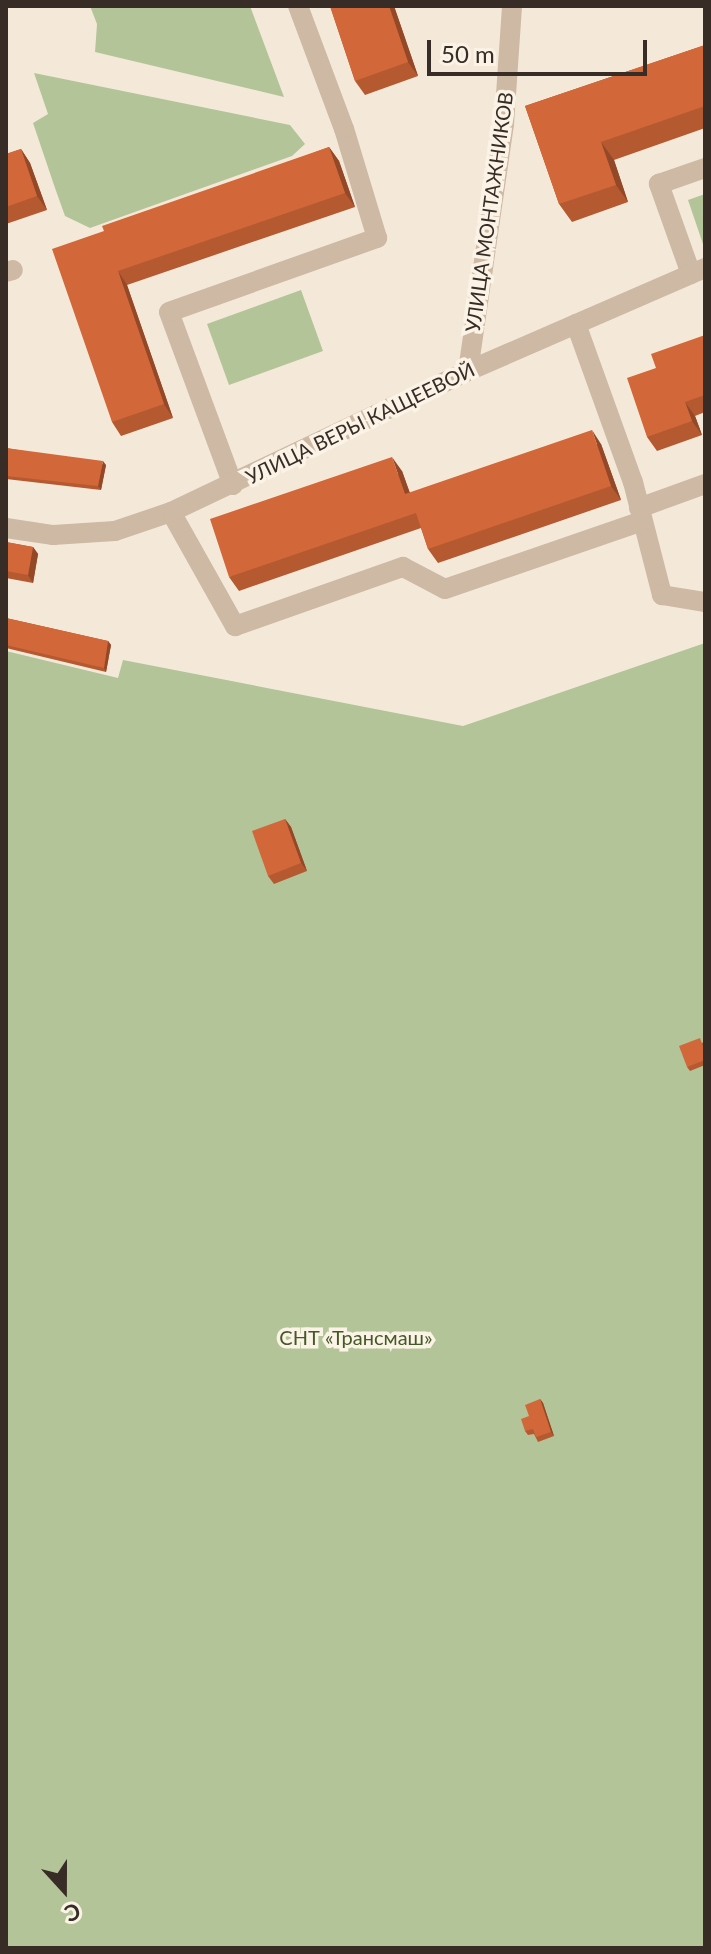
<!DOCTYPE html>
<meta charset="utf-8">
<style>
body{margin:0}
#map{position:relative;width:711px;height:1954px;overflow:hidden;background:#f4e9d9;font-family:Lato,sans-serif}
div>[style]{position:absolute}
[style*='--x']{left:calc(var(--x)*1px);top:calc(var(--y)*1px);width:calc(var(--w)*1px);rotate:calc(var(--a)*1deg)}
.green>*{inset:0;background:#b3c598}
.minor>*{height:20px;margin:-10px;padding:0 10px;transform-origin:10px;border-radius:10px;background:#cdb9a4}
.wall>*{inset:0;background:#b55931}
.shaded-wall>*{inset:0;background:#934828}
.building>*{inset:0;background:#d26739}
span{translate:-50% -50%;white-space:nowrap;text-align:center;line-height:1.15;-webkit-text-stroke:7px #fbf3e6;paint-order:stroke}
.street-label{font-size:20px;color:#382d26}
.park-label{font-size:20px;color:#445927}
.frame{position:absolute;inset:0;border:8px solid #382d26;pointer-events:none}
.north{position:absolute;left:24px;top:1850px;width:80px;height:80px;-webkit-text-stroke:6px #fbf3e6;paint-order:stroke;rotate:159deg;font-size:22px;font-weight:700;line-height:32px;text-align:center;color:#382d26}
.north::after{content:'';display:block;margin:auto;width:28px;height:36px;background:#382d26;clip-path:polygon(50% 0,100% 100%,50% 72%,0 100%)}
.scale{position:absolute;left:427px;top:40px;width:220px;height:36px;box-sizing:border-box;border:4px solid #382d26;border-top:0;padding-left:10px;font-size:24px;line-height:28px;white-space:nowrap;color:#382d26;-webkit-text-stroke:6px #fbf3e6;paint-order:stroke}
</style>
<div id="map">
<div class="green">
<div style="clip-path:polygon(90px 6px,250px 6px,284px 97px,95px 52px,97px 24px)"></div>
<div style="clip-path:polygon(34px 73px,290px 125px,305px 144px,292px 156px,90px 228px,65px 216px,55px 188px,33px 123px,48px 114px)"></div>
<div style="clip-path:polygon(705px 194px,705px 250px,688px 200px)"></div>
<div style="clip-path:polygon(301px 290px,323px 351px,229px 385px,207px 324px)"></div>
<div style="clip-path:polygon(705px 643px,705px 1948px,6px 1948px,6px 651px,118px 678px,123px 660px,463px 726px)"></div>
</div>
<div class="minor">
<div style="--x:6;--y:272;--w:7;--a:-16"></div>
<div style="--x:691;--y:274;--w:96;--a:-109.6"></div>
<div style="--x:659;--y:184;--w:49;--a:-19.2"></div>
<div style="--x:576;--y:324;--w:168;--a:70.2"></div>
<div style="--x:633;--y:482;--w:117;--a:75.6"></div>
<div style="--x:662;--y:595;--w:44;--a:9.2"></div>
<div style="--x:468;--y:371;--w:250;--a:-81.7"></div>
<div style="--x:504;--y:124;--w:118;--a:-86.1"></div>
<div style="--x:233;--y:485;--w:184;--a:-110.3"></div>
<div style="--x:169;--y:312;--w:221;--a:-19.6"></div>
<div style="--x:377;--y:238;--w:114;--a:-106.8"></div>
<div style="--x:344;--y:129;--w:131;--a:-110.5"></div>
<div style="--x:639;--y:508;--w:70;--a:-20"></div>
<div style="--x:171;--y:512;--w:131;--a:60.7"></div>
<div style="--x:235;--y:626;--w:178;--a:-19.4"></div>
<div style="--x:403;--y:567;--w:47;--a:27.6"></div>
<div style="--x:445;--y:589;--w:208;--a:-19"></div>
<div style="--x:6;--y:528;--w:48;--a:8.5"></div>
<div style="--x:53;--y:535;--w:62;--a:-3.7"></div>
<div style="--x:115;--y:531;--w:59;--a:-18.7"></div>
<div style="--x:171;--y:512;--w:329;--a:-25.4"></div>
<div style="--x:468;--y:371;--w:258;--a:-23.5"></div>
</div>
<div class="wall">
<div style="clip-path:polygon(330px 6px,394px 6px,418px 76px,365px 95px,355px 81px)"></div>
<div style="clip-path:polygon(705px 45px,705px 128px,614px 160px,628px 202px,572px 222px,559px 204px,525px 106px)"></div>
<div style="clip-path:polygon(329px 147px,339px 161px,355px 207px,127px 285px,173px 418px,121px 436px,112px 422px,104px 231px)"></div>
<div style="clip-path:polygon(21px 149px,30px 163px,47px 210px,6px 224px,6px 154px)"></div>
<div style="clip-path:polygon(705px 335px,705px 412px,695px 416px,702px 435px,657px 451px,647px 437px,656px 368px)"></div>
<div style="clip-path:polygon(601px 444px,621px 500px,438px 563px,428px 549px,421px 528px,239px 591px,229px 577px,402px 471px,410px 493px)"></div>
<div style="clip-path:polygon(6px 448px,106px 465px,101px 490px,6px 479px)"></div>
<div style="clip-path:polygon(6px 542px,33px 547px,38px 554px,33px 583px,6px 578px)"></div>
<div style="clip-path:polygon(6px 618px,108px 641px,111px 645px,106px 672px,6px 648px)"></div>
<div style="clip-path:polygon(285px 819px,291px 827px,307px 871px,274px 884px,268px 876px)"></div>
<div style="clip-path:polygon(703px 1042px,705px 1048px,705px 1065px,690px 1071px,687px 1067px)"></div>
<div style="clip-path:polygon(540px 1399px,543px 1403px,554px 1436px,538px 1442px,534px 1434px,528px 1435px,525px 1431px)"></div>
</div>
<div class="shaded-wall">
<div style="clip-path:polygon(389px 6px,394px 6px,418px 76px,408px 62px)"></div>
<div style="clip-path:polygon(601px 142px,614px 160px,628px 202px,616px 185px)"></div>
<div style="clip-path:polygon(329px 147px,339px 161px,355px 207px,345px 193px)"></div>
<div style="clip-path:polygon(21px 149px,30px 163px,47px 210px,37px 196px)"></div>
<div style="clip-path:polygon(118px 271px,127px 285px,173px 418px,164px 404px)"></div>
<div style="clip-path:polygon(685px 402px,695px 416px,702px 435px,692px 421px)"></div>
<div style="clip-path:polygon(592px 430px,601px 444px,621px 500px,611px 486px)"></div>
<div style="clip-path:polygon(392px 457px,402px 471px,415px 508px,405px 494px)"></div>
<div style="clip-path:polygon(103px 461px,106px 465px,101px 490px,98px 486px)"></div>
<div style="clip-path:polygon(33px 547px,38px 554px,33px 583px,28px 575px)"></div>
<div style="clip-path:polygon(108px 641px,111px 645px,106px 672px,104px 668px)"></div>
<div style="clip-path:polygon(285px 819px,291px 827px,307px 871px,301px 863px)"></div>
<div style="clip-path:polygon(540px 1399px,543px 1403px,554px 1436px,551px 1432px)"></div>
</div>
<div class="building">
<div style="clip-path:polygon(330px 6px,389px 6px,408px 62px,355px 81px)"></div>
<div style="clip-path:polygon(705px 45px,705px 106px,601px 142px,616px 185px,559px 204px,525px 106px)"></div>
<div style="clip-path:polygon(329px 147px,345px 193px,118px 271px,164px 404px,112px 422px,52px 249px,104px 231px,102px 226px)"></div>
<div style="clip-path:polygon(21px 149px,37px 196px,6px 207px,6px 154px)"></div>
<div style="clip-path:polygon(705px 335px,705px 395px,685px 402px,692px 421px,647px 437px,627px 378px,656px 368px,651px 354px)"></div>
<div style="clip-path:polygon(592px 430px,611px 486px,428px 549px,416px 513px,229px 577px,210px 519px,392px 457px,405px 494px)"></div>
<div style="clip-path:polygon(6px 448px,103px 461px,98px 486px,6px 476px)"></div>
<div style="clip-path:polygon(6px 542px,33px 547px,28px 575px,6px 571px)"></div>
<div style="clip-path:polygon(6px 618px,108px 641px,104px 668px,6px 645px)"></div>
<div style="clip-path:polygon(285px 819px,301px 863px,268px 876px,252px 831px)"></div>
<div style="clip-path:polygon(700px 1038px,705px 1052px,705px 1060px,687px 1067px,679px 1046px)"></div>
<div style="clip-path:polygon(540px 1399px,551px 1432px,536px 1437px,533px 1429px,525px 1431px,521px 1419px,529px 1416px,525px 1405px)"></div>
</div>
<div class="street-label">
<span style="left:489px;top:212px;rotate:-82deg">УЛИЦА МОНТАЖНИКОВ</span>
<span style="left:360px;top:423px;rotate:-26deg">УЛИЦА ВЕРЫ КАЩЕЕВОЙ</span>
</div>
<div class="park-label">
<span style="left:356px;top:1337px">СНТ «Трансмаш»</span>
</div>
<div class="frame"></div>
<div class="north">С</div>
<div class="scale">50 m</div>
</div>
